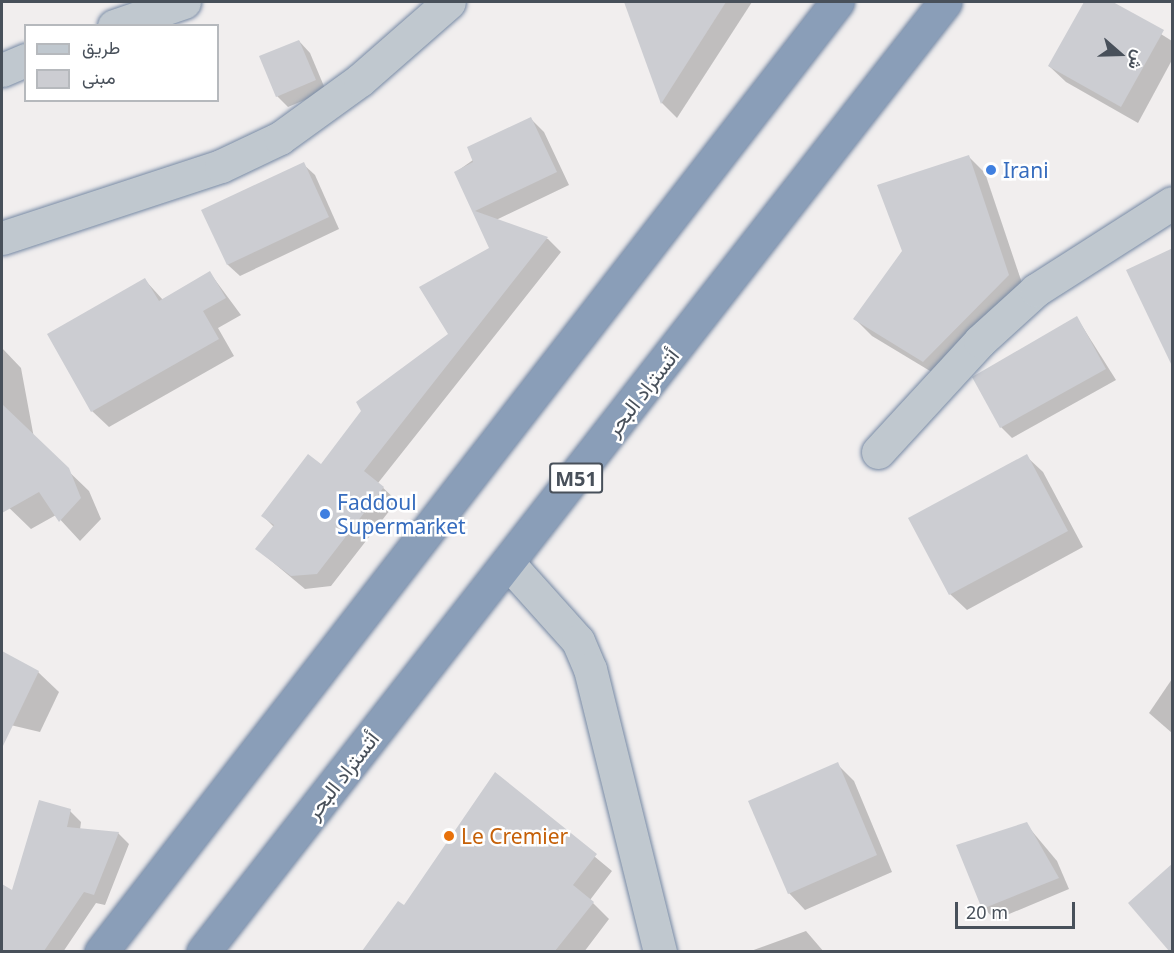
<!DOCTYPE html>
<meta charset="utf-8">
<style>
body{margin:0}
#map{position:relative;width:1174px;height:953px;overflow:hidden;background:#f1eeee;font-family:"Noto Sans",Vazirmatn,sans-serif}
div>[style]{position:absolute}
[style*='--x']{left:calc(var(--x)*1px);top:calc(var(--y)*1px);width:calc(var(--w)*1px);rotate:calc(var(--a)*1deg)}
.shadow>*{inset:0;background:#0003}
.building>*{inset:0;background:#cccdd2}
.roads{filter:drop-shadow(0 0 2px #7689a4) drop-shadow(0 0 2px #7689a4)}
.minor>*{height:33px;margin:-16.5px;padding:0 16.5px;transform-origin:16.5px;border-radius:16.5px;background:#c0c8cf}
.highway>*{height:33px;margin:-16.5px;padding:0 16.5px;transform-origin:16.5px;border-radius:16.5px;background:#8a9eb8}
.dots>*{width:16px;height:16px;translate:-50% -50%;box-sizing:border-box;border:3px solid #fff;border-radius:50%}
span{translate:-50% -50%;white-space:nowrap;text-align:center;line-height:1.15;-webkit-text-stroke:5px #fff;paint-order:stroke}
.shield-label span{padding:2px 4px;background:#fff;border:2px solid;border-radius:4px;-webkit-text-stroke-width:0}
.shield-label{font-size:20px;color:#48505a;font-weight:700}
.shop-label{font-size:21px;color:#366cbe}
.left{translate:0 -50%;text-align:left}
.street-label{font-size:21px;color:#48505a}
.food-label{font-size:21px;color:#c56008}
.frame{position:absolute;inset:0;border:3px solid #48505a;pointer-events:none}
.legend{position:absolute;left:24px;top:24px;width:195px;height:78px;box-sizing:border-box;background:#fff;border:2px solid #b6b9bd;margin:0;padding:8px 10px;list-style:none;font-size:18px;color:#48505a}
.legend li{display:flex;align-items:center;gap:12px;height:30px}
.legend b{width:30px;border:2px solid #b6b9bd}
.north{position:absolute;left:1090px;top:24px;width:60px;height:60px;-webkit-text-stroke:4px #fff;paint-order:stroke;rotate:110deg;font-size:16px;font-weight:700;line-height:24px;text-align:center;color:#48505a}
.north::after{content:'';display:block;margin:auto;width:21px;height:27px;background:#48505a;clip-path:polygon(50% 0,100% 100%,50% 72%,0 100%)}
.scale{position:absolute;left:955px;top:902px;width:120px;height:27px;box-sizing:border-box;border:3px solid #48505a;border-top:0;padding-left:8px;font-size:18px;line-height:21px;white-space:nowrap;color:#48505a;-webkit-text-stroke:4px #fff;paint-order:stroke}
</style>
<div id="map">
<div class="shadow">
<div style="clip-path:polygon(625px 2px,752px 2px,677px 118px,662px 103px)"></div>
<div style="clip-path:polygon(1085px 2px,1110px 2px,1172px 41px,1172px 60px,1138px 123px,1066px 82px,1049px 66px)"></div>
<div style="clip-path:polygon(299px 41px,310px 53px,326px 91px,288px 107px,277px 96px)"></div>
<div style="clip-path:polygon(531px 119px,544px 132px,569px 185px,496px 220px,548px 239px,561px 252px,378px 483px,397px 501px,331px 586px,305px 589px,257px 549px,274px 527px,263px 516px,322px 467px,450px 335px,491px 248px,456px 172px)"></div>
<div style="clip-path:polygon(969px 157px,985px 173px,1025px 292px,940px 377px,872px 336px,855px 319px)"></div>
<div style="clip-path:polygon(303px 164px,315px 175px,339px 229px,240px 276px,228px 265px,203px 211px)"></div>
<div style="clip-path:polygon(210px 273px,241px 315px,218px 328px,234px 356px,109px 427px,92px 411px,145px 280px,163px 300px)"></div>
<div style="clip-path:polygon(1077px 318px,1116px 380px,1012px 438px,1001px 427px)"></div>
<div style="clip-path:polygon(2px 348px,21px 368px,34px 438px,89px 491px,101px 519px,80px 541px,56px 515px,31px 529px,2px 501px)"></div>
<div style="clip-path:polygon(1026px 456px,1043px 472px,1083px 547px,967px 610px,950px 594px)"></div>
<div style="clip-path:polygon(2px 652px,38px 672px,59px 692px,40px 732px,2px 723px)"></div>
<div style="clip-path:polygon(1172px 679px,1172px 733px,1149px 713px)"></div>
<div style="clip-path:polygon(837px 764px,854px 781px,892px 872px,805px 910px,789px 893px)"></div>
<div style="clip-path:polygon(495px 774px,612px 871px,590px 900px,609px 919px,584px 952px,364px 952px,399px 903px,404px 907px)"></div>
<div style="clip-path:polygon(70px 811px,81px 822px,80px 830px,118px 833px,129px 844px,105px 905px,96px 903px,63px 952px,2px 952px,2px 885px,13px 892px)"></div>
<div style="clip-path:polygon(1026px 824px,1057px 861px,1069px 889px,995px 920px,984px 908px,958px 846px)"></div>
<div style="clip-path:polygon(806px 931px,824px 952px,748px 952px)"></div>
</div>
<div class="building">
<div style="clip-path:polygon(624px 2px,726px 2px,661px 104px)"></div>
<div style="clip-path:polygon(1084px 2px,1113px 2px,1164px 30px,1121px 107px,1048px 66px)"></div>
<div style="clip-path:polygon(299px 40px,316px 80px,276px 97px,259px 56px)"></div>
<div style="clip-path:polygon(531px 117px,557px 172px,475px 211px,548px 237px,364px 471px,384px 487px,317px 574px,291px 576px,255px 549px,274px 525px,261px 516px,308px 454px,321px 464px,361px 411px,356px 402px,448px 334px,419px 287px,489px 248px,454px 172px,473px 162px,467px 147px)"></div>
<div style="clip-path:polygon(969px 155px,1009px 275px,923px 362px,853px 319px,902px 251px,877px 185px)"></div>
<div style="clip-path:polygon(304px 162px,329px 217px,227px 265px,201px 210px)"></div>
<div style="clip-path:polygon(1173px 248px,1173px 368px,1126px 270px)"></div>
<div style="clip-path:polygon(210px 271px,226px 298px,203px 311px,219px 339px,91px 412px,47px 334px,145px 278px,159px 301px)"></div>
<div style="clip-path:polygon(1077px 316px,1106px 369px,1000px 428px,972px 377px)"></div>
<div style="clip-path:polygon(2px 404px,69px 468px,81px 498px,59px 522px,39px 492px,2px 513px)"></div>
<div style="clip-path:polygon(1027px 454px,1068px 531px,949px 595px,908px 518px)"></div>
<div style="clip-path:polygon(2px 651px,39px 671px,2px 748px)"></div>
<div style="clip-path:polygon(838px 762px,877px 855px,788px 894px,748px 801px)"></div>
<div style="clip-path:polygon(495px 772px,597px 854px,573px 885px,594px 902px,555px 951px,362px 951px,398px 901px,404px 905px)"></div>
<div style="clip-path:polygon(39px 800px,71px 809px,67px 827px,119px 832px,94px 895px,84px 892px,44px 951px,2px 951px,2px 884px,12px 890px)"></div>
<div style="clip-path:polygon(1027px 822px,1059px 878px,982px 909px,956px 845px)"></div>
<div style="clip-path:polygon(1173px 863px,1173px 951px,1169px 951px,1128px 903px)"></div>
</div>
<div class="roads">
<div class="minor">
<div style="--x:114;--y:26;--w:74;--a:-18.9"></div>
<div style="--x:2;--y:70;--w:26;--a:-23"></div>
<div style="--x:2;--y:238;--w:231;--a:-18.2"></div>
<div style="--x:221;--y:166;--w:65;--a:-25.4"></div>
<div style="--x:280;--y:138;--w:99;--a:-35.9"></div>
<div style="--x:360;--y:80;--w:118;--a:-41.2"></div>
<div style="--x:878;--y:452;--w:151;--a:-47.4"></div>
<div style="--x:980;--y:341;--w:76;--a:-42.3"></div>
<div style="--x:1036;--y:290;--w:161;--a:-32.6"></div>
<div style="--x:509;--y:564;--w:103;--a:48.1"></div>
<div style="--x:578;--y:641;--w:30;--a:67"></div>
<div style="--x:590;--y:669;--w:292;--a:76.1"></div>
</div>
<div class="highway">
<div style="--x:101;--y:952;--w:1202;--a:-52.23"></div>
<div style="--x:203;--y:952;--w:1205;--a:-52.01"></div>
</div>
</div>
<div class="dots">
<div style="left:991px;top:170px;background:#3f7fe0"></div>
<div style="left:325px;top:514px;background:#3f7fe0"></div>
<div style="left:449px;top:836px;background:#e8710a"></div>
</div>
<div class="shield-label">
<span style="left:576px;top:478px">M51</span>
</div>
<div class="shop-label">
<span class="left" style="left:1003px;top:170px">Irani</span>
<span class="left" style="left:337px;top:514px">Faddoul<br>Supermarket</span>
</div>
<div class="street-label">
<span style="left:642px;top:392px;rotate:-52deg">أتستراد البحر</span>
<span style="left:342px;top:775px;rotate:-52deg">أتستراد البحر</span>
</div>
<div class="food-label">
<span class="left" style="left:461px;top:836px">Le Cremier</span>
</div>
<div class="frame"></div>
<ul class="legend">
<li><b style="height:8px;background:#c0c8cf"></b>طريق</li>
<li><b style="height:16px;background:#cccdd2"></b>مبنى</li>
</ul>
<div class="north">ش</div>
<div class="scale">20 m</div>
</div>
